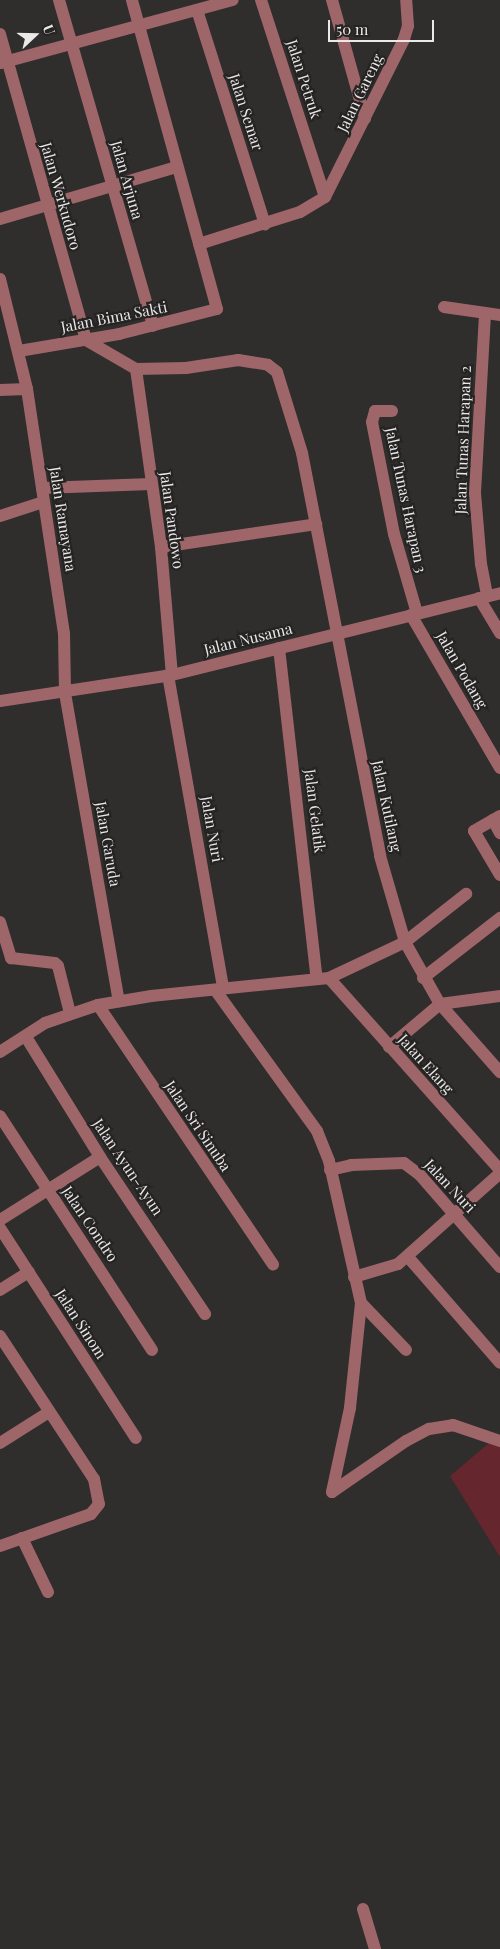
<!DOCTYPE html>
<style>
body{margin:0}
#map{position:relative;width:500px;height:1949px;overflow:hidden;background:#302d2d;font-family:"Playfair Display",serif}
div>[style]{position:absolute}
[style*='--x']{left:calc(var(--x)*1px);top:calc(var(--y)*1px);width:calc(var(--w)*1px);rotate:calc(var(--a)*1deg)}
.green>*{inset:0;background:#65262d}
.minor>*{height:12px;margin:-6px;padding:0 6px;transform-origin:6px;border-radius:6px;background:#9e6669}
span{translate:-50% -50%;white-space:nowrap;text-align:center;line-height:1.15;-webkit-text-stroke:4.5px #262323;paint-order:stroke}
.street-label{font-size:15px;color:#eae8e8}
.north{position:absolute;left:10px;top:10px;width:50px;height:50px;-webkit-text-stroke:4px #262323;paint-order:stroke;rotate:69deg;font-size:14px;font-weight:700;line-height:20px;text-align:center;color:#eae8e8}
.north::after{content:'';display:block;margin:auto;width:18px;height:22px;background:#eae8e8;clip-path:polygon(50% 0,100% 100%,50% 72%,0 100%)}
.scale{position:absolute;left:328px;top:20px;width:106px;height:22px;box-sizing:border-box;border:2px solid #eae8e8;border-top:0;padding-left:6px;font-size:15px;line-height:18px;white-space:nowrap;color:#eae8e8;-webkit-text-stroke:4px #262323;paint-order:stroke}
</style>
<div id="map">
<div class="green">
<div style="clip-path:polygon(489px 1443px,500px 1446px,500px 1557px,450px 1476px)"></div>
</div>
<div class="minor">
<div style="--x:59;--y:0;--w:339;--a:73.9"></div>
<div style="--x:261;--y:0;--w:207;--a:72"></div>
<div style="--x:332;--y:0;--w:123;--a:74.4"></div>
<div style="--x:197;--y:10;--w:225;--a:72.4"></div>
<div style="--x:0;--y:34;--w:318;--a:74.3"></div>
<div style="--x:1;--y:63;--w:240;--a:-15.2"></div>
<div style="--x:0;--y:219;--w:184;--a:-16.4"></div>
<div style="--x:199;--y:244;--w:106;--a:-17.6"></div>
<div style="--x:300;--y:212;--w:29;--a:-31"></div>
<div style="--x:325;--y:197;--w:177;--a:-63.4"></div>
<div style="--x:404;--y:39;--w:14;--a:-73"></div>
<div style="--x:408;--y:26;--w:26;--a:-94"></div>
<div style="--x:0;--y:279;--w:113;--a:76.2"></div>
<div style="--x:27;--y:389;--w:248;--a:81.4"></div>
<div style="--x:64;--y:634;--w:59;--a:89"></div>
<div style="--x:65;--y:693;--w:313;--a:80.1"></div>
<div style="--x:444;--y:307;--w:57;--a:8.1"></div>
<div style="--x:485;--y:314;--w:179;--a:93.2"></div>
<div style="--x:475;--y:493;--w:71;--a:85.2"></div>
<div style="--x:481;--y:564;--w:33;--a:79"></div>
<div style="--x:86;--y:340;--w:58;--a:30.1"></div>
<div style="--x:136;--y:369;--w:50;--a:-1.1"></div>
<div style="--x:186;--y:368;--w:53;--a:-8.7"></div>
<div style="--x:238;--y:360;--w:30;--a:9"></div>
<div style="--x:268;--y:365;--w:11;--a:38"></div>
<div style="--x:277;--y:372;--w:85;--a:72.8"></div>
<div style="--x:302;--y:453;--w:410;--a:79"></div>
<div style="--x:380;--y:856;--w:90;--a:73.8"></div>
<div style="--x:405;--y:942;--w:71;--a:60.6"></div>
<div style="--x:440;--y:1004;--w:91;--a:48.6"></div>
<div style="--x:19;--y:351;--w:101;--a:-9.6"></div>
<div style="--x:119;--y:334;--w:101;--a:-14.3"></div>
<div style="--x:217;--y:309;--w:320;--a:-105.4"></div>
<div style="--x:136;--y:369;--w:180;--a:82"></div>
<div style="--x:161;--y:547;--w:128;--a:85.1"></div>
<div style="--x:0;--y:390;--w:27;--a:-2"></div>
<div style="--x:392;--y:411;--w:17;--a:180"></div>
<div style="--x:375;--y:411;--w:11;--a:105"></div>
<div style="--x:372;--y:422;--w:114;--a:78.9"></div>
<div style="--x:394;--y:534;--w:82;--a:73.8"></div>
<div style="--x:42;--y:488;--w:109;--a:-2.1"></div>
<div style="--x:0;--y:516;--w:45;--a:-18"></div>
<div style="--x:161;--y:547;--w:157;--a:-8.4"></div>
<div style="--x:479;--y:598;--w:41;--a:59"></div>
<div style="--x:411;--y:615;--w:177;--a:59.8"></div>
<div style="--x:279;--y:648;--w:333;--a:83.5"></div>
<div style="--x:168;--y:675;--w:318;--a:80"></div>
<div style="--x:0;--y:701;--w:174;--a:-8.6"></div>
<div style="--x:172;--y:675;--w:338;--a:-14"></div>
<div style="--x:500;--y:816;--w:8;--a:150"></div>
<div style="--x:493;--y:820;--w:15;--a:62"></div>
<div style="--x:493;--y:820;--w:22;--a:150"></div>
<div style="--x:474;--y:831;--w:51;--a:59.4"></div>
<div style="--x:0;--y:922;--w:38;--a:73"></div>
<div style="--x:11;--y:958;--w:44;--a:6.5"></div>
<div style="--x:55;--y:963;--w:4;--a:45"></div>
<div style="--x:58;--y:966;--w:49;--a:75.7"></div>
<div style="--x:329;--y:978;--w:257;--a:48.3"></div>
<div style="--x:423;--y:978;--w:98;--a:-37.9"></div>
<div style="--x:216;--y:991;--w:173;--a:54.2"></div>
<div style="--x:317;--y:1131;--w:32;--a:68"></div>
<div style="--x:329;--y:1161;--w:146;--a:77.3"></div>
<div style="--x:361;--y:1303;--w:106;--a:96"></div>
<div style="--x:350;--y:1408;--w:86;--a:102.1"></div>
<div style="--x:332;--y:1492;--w:90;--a:-34.6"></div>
<div style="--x:406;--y:1441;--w:26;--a:-28"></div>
<div style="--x:429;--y:1429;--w:24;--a:-9"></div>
<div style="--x:453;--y:1425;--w:50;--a:18.8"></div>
<div style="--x:98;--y:1005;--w:313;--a:56"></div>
<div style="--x:26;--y:1037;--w:141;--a:58.3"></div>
<div style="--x:100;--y:1157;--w:189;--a:56.2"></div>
<div style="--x:389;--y:1047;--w:67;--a:-40.1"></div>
<div style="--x:440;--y:1004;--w:61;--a:-7.6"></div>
<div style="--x:0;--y:1052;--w:54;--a:-32.8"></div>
<div style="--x:45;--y:1023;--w:56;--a:-18.8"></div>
<div style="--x:98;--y:1005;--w:54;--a:-9.6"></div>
<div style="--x:151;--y:996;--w:179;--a:-5.8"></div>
<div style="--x:329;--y:978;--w:84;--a:-25.3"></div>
<div style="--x:405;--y:942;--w:78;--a:-38.2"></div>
<div style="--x:0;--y:1116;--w:279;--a:57"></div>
<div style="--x:330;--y:1170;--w:22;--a:-13"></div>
<div style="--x:351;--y:1165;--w:53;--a:-2.2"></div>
<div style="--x:404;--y:1163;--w:20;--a:37"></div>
<div style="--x:420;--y:1175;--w:122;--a:49"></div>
<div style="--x:0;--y:1220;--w:118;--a:-32.2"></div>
<div style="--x:0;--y:1228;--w:250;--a:57.1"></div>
<div style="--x:408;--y:1257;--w:140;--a:49"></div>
<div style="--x:354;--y:1277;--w:46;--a:-16.5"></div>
<div style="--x:398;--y:1264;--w:137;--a:-41.7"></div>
<div style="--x:0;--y:1290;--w:34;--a:-32"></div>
<div style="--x:361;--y:1303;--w:65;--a:46.2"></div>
<div style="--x:0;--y:1336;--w:171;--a:56.7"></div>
<div style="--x:94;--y:1479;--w:25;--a:79"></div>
<div style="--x:99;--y:1504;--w:13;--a:129"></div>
<div style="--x:91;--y:1514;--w:96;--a:160.6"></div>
<div style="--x:0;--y:1443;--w:58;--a:-32.3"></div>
<div style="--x:22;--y:1538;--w:60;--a:64.3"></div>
<div style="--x:363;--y:1909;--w:42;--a:73.3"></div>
</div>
<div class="street-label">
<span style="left:304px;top:79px;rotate:72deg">Jalan Petruk</span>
<span style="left:360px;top:93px;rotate:-64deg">Jalan Gareng</span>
<span style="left:246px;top:112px;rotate:72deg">Jalan Semar</span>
<span style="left:127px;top:180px;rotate:74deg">Jalan Arjuna</span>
<span style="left:61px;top:196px;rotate:74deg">Jalan Werkudoro</span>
<span style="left:114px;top:317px;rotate:-11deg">Jalan Bima Sakti</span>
<span style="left:463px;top:440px;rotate:-88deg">Jalan Tunas Harapan 2</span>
<span style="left:406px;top:500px;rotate:78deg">Jalan Tunas Harapan 3</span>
<span style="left:63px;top:519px;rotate:81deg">Jalan Ramayana</span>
<span style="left:172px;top:520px;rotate:82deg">Jalan Pandowo</span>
<span style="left:248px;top:639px;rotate:-14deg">Jalan Nusama</span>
<span style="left:462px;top:670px;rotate:60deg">Jalan Podang</span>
<span style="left:387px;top:806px;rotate:78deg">Jalan Kutilang</span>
<span style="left:315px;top:811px;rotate:83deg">Jalan Gelatik</span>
<span style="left:212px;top:829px;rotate:80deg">Jalan Nuri</span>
<span style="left:108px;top:844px;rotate:80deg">Jalan Garuda</span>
<span style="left:426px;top:1064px;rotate:48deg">Jalan Elang</span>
<span style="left:198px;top:1126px;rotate:56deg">Jalan Sri Sinuba</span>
<span style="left:128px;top:1167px;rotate:56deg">Jalan Ayun-Ayun</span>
<span style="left:450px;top:1186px;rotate:47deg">Jalan Nuri</span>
<span style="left:90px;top:1224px;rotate:56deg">Jalan Condro</span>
<span style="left:81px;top:1324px;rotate:57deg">Jalan Sinom</span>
</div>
<div class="north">U</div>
<div class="scale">50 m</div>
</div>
